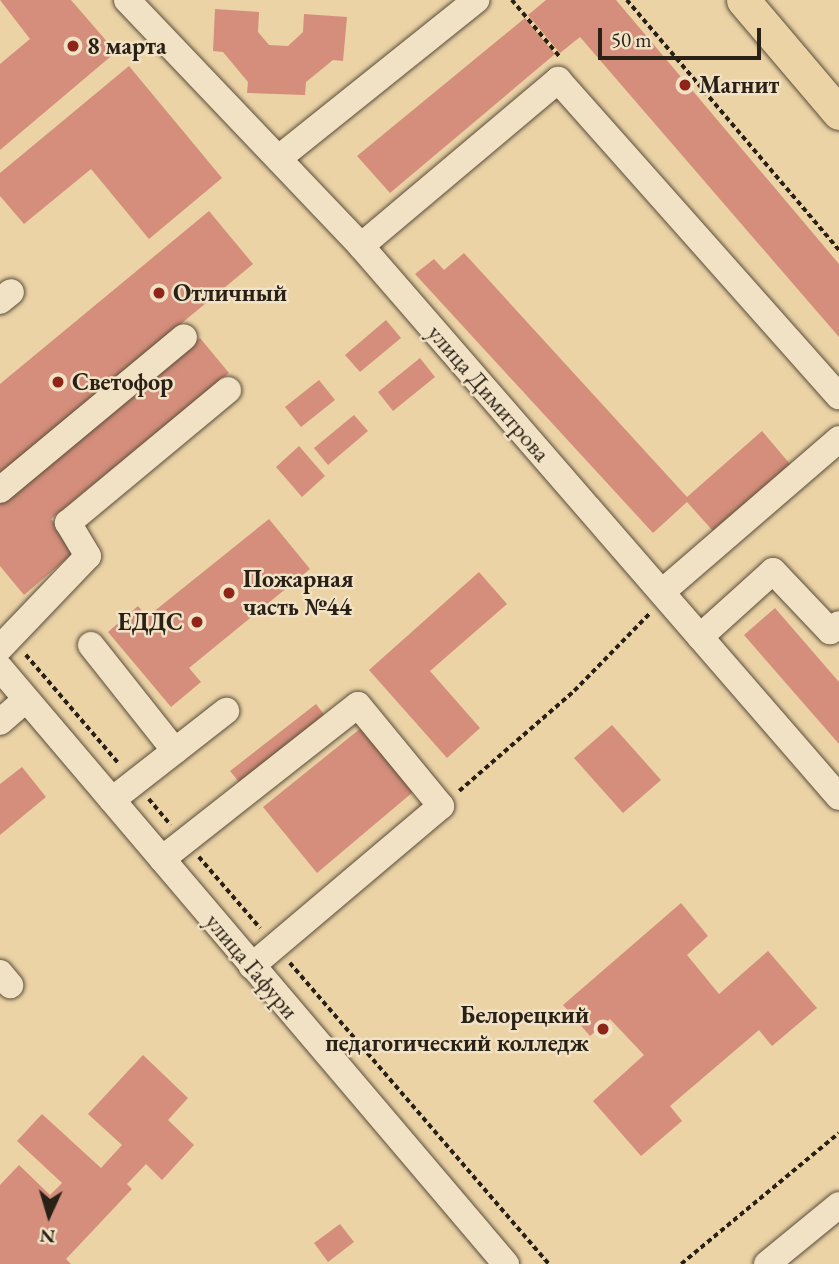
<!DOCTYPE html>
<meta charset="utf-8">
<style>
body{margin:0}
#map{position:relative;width:839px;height:1264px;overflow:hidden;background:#ebd3a6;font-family:"EB Garamond",serif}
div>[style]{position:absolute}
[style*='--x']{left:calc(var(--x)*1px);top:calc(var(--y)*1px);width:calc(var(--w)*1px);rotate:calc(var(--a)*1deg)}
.building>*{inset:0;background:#d48e7b}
.path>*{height:3.5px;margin-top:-1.75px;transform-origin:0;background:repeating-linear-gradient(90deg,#292016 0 5px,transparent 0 8.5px)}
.roads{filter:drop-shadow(0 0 2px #5a4d3a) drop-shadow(0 0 2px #5a4d3a)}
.minor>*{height:26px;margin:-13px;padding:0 13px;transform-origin:13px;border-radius:13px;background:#f2e2c5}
.major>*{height:33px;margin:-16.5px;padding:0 16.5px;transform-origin:16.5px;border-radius:16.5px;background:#ebd3a6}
.dots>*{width:19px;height:19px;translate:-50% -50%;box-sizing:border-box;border:4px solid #f2e2c5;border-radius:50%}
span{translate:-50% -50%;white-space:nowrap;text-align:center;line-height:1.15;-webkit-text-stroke:5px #f2e2c5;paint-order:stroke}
.poi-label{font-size:24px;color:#292016;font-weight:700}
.left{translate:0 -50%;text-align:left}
.right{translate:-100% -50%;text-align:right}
.street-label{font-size:24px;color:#292016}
.north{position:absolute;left:14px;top:1180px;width:70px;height:70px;-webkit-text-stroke:5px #f2e2c5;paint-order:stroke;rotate:184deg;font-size:19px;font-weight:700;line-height:28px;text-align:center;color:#292016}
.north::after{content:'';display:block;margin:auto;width:24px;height:32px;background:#292016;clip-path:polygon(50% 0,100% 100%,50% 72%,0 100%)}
.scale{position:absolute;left:598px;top:28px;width:163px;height:32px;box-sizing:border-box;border:4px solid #292016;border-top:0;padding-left:9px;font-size:21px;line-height:24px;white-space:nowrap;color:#292016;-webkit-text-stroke:5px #f2e2c5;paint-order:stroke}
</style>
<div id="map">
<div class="building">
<div style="clip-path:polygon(0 0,71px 0,116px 52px,0 150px,0 64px,30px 39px)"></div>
<div style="clip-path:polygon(546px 0,616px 0,839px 264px,839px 337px,580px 37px,560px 53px,528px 15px)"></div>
<div style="clip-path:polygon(215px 9px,259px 12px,258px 32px,269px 45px,288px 46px,303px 32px,304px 14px,347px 17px,343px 61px,333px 60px,306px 82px,305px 95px,247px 93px,248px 82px,223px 52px,213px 51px)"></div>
<div style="clip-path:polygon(525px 18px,555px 54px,390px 193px,357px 156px)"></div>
<div style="clip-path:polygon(129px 66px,222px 178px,149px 239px,91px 169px,24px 224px,0 196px,0 173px)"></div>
<div style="clip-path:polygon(209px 211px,253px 264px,0 474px,0 384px)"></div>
<div style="clip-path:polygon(464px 253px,687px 497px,762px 431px,790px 464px,713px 531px,687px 502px,653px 533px,415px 274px,434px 259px,444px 270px)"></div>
<div style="clip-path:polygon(386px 320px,401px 338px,360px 372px,345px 355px)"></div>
<div style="clip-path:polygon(200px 338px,229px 373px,51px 519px,77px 550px,24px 595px,0 566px,0 502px)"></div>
<div style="clip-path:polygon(420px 358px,435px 377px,393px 411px,378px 392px)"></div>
<div style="clip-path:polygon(319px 380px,335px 400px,301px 427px,285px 407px)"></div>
<div style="clip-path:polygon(354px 415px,368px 431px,328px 465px,314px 448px)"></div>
<div style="clip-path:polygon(299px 446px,325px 476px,302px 497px,276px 467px)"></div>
<div style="clip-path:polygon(269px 519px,310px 569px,189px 668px,201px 682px,171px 707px,108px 632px,138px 606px,147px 617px)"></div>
<div style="clip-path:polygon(479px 572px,507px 604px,430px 671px,480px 728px,447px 758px,369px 670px)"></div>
<div style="clip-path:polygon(775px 608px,839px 682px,839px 744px,744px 635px)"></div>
<div style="clip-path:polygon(316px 704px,330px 722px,244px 788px,230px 771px)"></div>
<div style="clip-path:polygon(612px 725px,661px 780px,623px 813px,574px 758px)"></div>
<div style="clip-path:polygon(361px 728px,413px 792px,317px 873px,263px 807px)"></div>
<div style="clip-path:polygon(22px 767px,46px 797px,0 835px,0 784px)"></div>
<div style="clip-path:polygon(681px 903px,708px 936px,687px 955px,719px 994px,768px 951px,817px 1008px,772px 1046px,759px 1030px,670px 1106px,682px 1121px,641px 1156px,593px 1101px,644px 1055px,610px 1019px,590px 1036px,563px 1005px)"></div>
<div style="clip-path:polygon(143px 1055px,188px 1098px,168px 1120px,194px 1145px,162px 1180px,146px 1164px,127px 1184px,132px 1189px,66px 1259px,71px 1264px,0 1264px,0 1185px,19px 1165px,50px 1195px,62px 1183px,17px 1141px,42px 1114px,101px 1168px,122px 1145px,88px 1114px)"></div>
<div style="clip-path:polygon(340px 1224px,354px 1242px,328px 1262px,314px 1243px)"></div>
</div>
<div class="path">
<div style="--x:512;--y:0;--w:75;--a:49.9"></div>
<div style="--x:627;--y:0;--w:328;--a:49.7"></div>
<div style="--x:26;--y:655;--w:143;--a:49.5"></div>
<div style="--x:459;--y:791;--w:152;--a:-41"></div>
<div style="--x:574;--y:691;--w:109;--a:-45.7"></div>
<div style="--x:149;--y:799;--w:34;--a:50"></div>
<div style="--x:199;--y:857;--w:94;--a:49.3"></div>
<div style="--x:290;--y:963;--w:397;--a:49.3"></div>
<div style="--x:681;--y:1264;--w:205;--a:-39.7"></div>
</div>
<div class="roads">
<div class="minor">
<div style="--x:127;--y:0;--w:340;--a:46.4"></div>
<div style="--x:361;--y:246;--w:729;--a:49.06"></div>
<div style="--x:279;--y:158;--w:253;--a:-38.7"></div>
<div style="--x:361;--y:246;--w:258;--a:-40.1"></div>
<div style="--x:558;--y:80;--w:423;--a:48.4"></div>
<div style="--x:0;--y:301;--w:14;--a:-39"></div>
<div style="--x:0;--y:490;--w:239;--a:-39.7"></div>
<div style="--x:662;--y:592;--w:234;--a:-40.8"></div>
<div style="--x:700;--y:637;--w:98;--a:-42.1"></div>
<div style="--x:773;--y:571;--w:83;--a:46.5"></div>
<div style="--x:830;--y:631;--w:11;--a:-38"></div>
<div style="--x:91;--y:645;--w:135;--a:51.6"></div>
<div style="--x:0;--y:648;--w:127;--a:-46.3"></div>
<div style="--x:88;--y:556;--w:39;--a:-121"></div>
<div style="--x:68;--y:523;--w:208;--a:-39.7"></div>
<div style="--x:0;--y:668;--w:782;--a:49.67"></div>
<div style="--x:0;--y:722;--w:32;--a:-41"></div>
<div style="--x:112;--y:800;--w:145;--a:-38"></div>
<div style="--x:162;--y:859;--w:249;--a:-38.2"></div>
<div style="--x:358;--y:705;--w:131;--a:50.6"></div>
<div style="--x:441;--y:806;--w:248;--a:139.8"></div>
<div style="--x:0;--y:973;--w:16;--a:50"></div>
<div style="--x:767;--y:1264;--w:93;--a:-39.3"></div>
</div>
<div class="major">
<div style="--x:743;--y:0;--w:148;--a:49.7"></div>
</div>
</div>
<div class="dots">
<div style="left:73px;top:46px;background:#8f2418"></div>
<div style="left:685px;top:85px;background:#8f2418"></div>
<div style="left:159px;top:293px;background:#8f2418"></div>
<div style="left:58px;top:382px;background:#8f2418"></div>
<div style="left:229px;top:593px;background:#8f2418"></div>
<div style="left:197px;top:622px;background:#8f2418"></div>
<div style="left:603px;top:1029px;background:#8f2418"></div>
</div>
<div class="poi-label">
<span class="left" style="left:87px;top:46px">8 марта</span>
<span class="left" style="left:699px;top:85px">Магнит</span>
<span class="left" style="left:173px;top:293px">Отличный</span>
<span class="left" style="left:72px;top:382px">Светофор</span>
<span class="left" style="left:243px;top:593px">Пожарная<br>часть №44</span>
<span class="right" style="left:183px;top:622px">ЕДДС</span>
<span class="right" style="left:589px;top:1029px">Белорецкий<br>педагогический колледж</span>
</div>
<div class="street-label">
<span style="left:489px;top:393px;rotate:49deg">улица Димитрова</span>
<span style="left:252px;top:966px;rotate:50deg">улица Гафури</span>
</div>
<div class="north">N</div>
<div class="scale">50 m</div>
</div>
